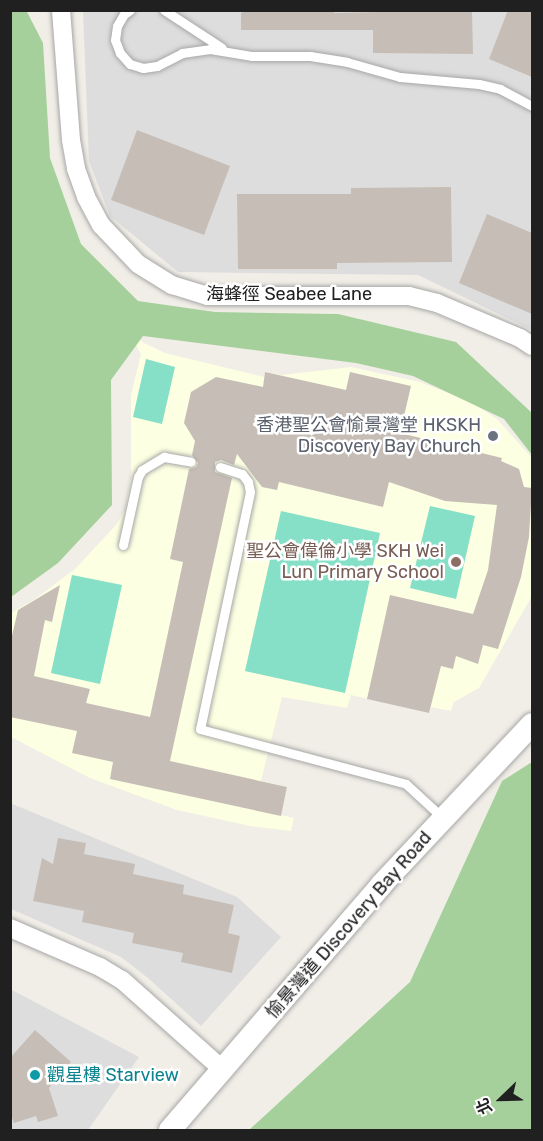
<!DOCTYPE html>
<meta charset="utf-8">
<style>
body{margin:0}
#map{position:relative;width:543px;height:1141px;overflow:hidden;background:#f1eee7;font-family:Rubik,"Noto Sans TC",sans-serif}
div>[style]{position:absolute}
[style*='--x']{left:calc(var(--x)*1px);top:calc(var(--y)*1px);width:calc(var(--w)*1px);rotate:calc(var(--a)*1deg)}
.residential>*{inset:0;background:#dedddd}
.education>*{inset:0;background:#fcffe1}
.forest>*{inset:0;background:#a5d09b}
.pitch>*{inset:0;background:#85e0c7}
.building>*{inset:0;background:#c6beb6}
.roads{filter:drop-shadow(0 0 2px #a7a7a7) drop-shadow(0 0 2px #a7a7a7)}
.service>*{height:9px;margin:-4.5px;padding:0 4.5px;transform-origin:4.5px;border-radius:4.5px;background:#fff}
.minor>*{height:18px;margin:-9px;padding:0 9px;transform-origin:9px;border-radius:9px;background:#fff}
.tertiary>*{height:22px;margin:-11px;padding:0 11px;transform-origin:11px;border-radius:11px;background:#fff}
.dots>*{width:16px;height:16px;translate:-50% -50%;box-sizing:border-box;border:3px solid #fff;border-radius:50%}
span{translate:-50% -50%;white-space:nowrap;text-align:center;line-height:1.15;-webkit-text-stroke:5px #fff;paint-order:stroke}
.street-label{font-size:18px;color:#202020}
.worship-label{font-size:18px;color:#5b616d}
.right{translate:-100% -50%;text-align:right}
.education-label{font-size:18px;color:#785e54}
.culture-label{font-size:18px;color:#0d838f}
.left{translate:0 -50%;text-align:left}
.frame{position:absolute;inset:0;border:12px solid #202020;pointer-events:none}
.north{position:absolute;left:471px;top:1069px;width:60px;height:60px;-webkit-text-stroke:4px #fff;paint-order:stroke;rotate:247deg;font-size:16px;font-weight:700;line-height:24px;text-align:center;color:#202020}
.north::after{content:'';display:block;margin:auto;width:21px;height:27px;background:#202020;clip-path:polygon(50% 0,100% 100%,50% 72%,0 100%)}
</style>
<div id="map">
<div class="residential">
<div style="clip-path:polygon(83px 11px,532px 11px,532px 330px,418px 275px,178px 272px,110px 216px,89px 161px)"></div>
<div style="clip-path:polygon(10px 803px,237px 897px,281px 937px,201px 1026px,148px 978px,121px 957px,11px 909px)"></div>
<div style="clip-path:polygon(10px 989px,139px 1057px,88px 1130px,11px 1130px)"></div>
</div>
<div class="education">
<div style="clip-path:polygon(129px 331px,144px 343px,165px 353px,264px 377px,265px 372px,282px 375px,351px 367px,420px 382px,471px 402px,497px 419px,532px 458px,532px 596px,479px 688px,454px 702px,451px 711px,431px 707px,429px 713px,351px 695px,347px 708px,282px 697px,261px 781px,287px 787px,281px 815px,294px 818px,291px 831px,250px 826px,177px 810px,90px 778px,11px 737px,11px 613px,35px 599px,75px 569px,116px 525px,125px 510px,131px 477px,131px 395px,141px 354px)"></div>
</div>
<div class="forest">
<div style="clip-path:polygon(26px 10px,43px 43px,50px 158px,81px 244px,138px 301px,215px 312px,338px 314px,456px 342px,532px 413px,532px 455px,504px 419px,413px 376px,356px 363px,143px 336px,111px 380px,112px 505px,58px 563px,11px 597px,10px 11px)"></div>
<div style="clip-path:polygon(532px 762px,532px 1130px,249px 1130px,410px 982px,502px 781px)"></div>
</div>
<div class="pitch">
<div style="clip-path:polygon(146px 359px,175px 367px,162px 424px,133px 417px)"></div>
<div style="clip-path:polygon(430px 506px,475px 516px,456px 599px,410px 588px)"></div>
<div style="clip-path:polygon(281px 511px,380px 533px,345px 693px,245px 671px)"></div>
<div style="clip-path:polygon(72px 575px,122px 585px,100px 684px,51px 673px)"></div>
</div>
<div class="building">
<div style="clip-path:polygon(248px 10px,334px 10px,334px 13px,472px 10px,473px 54px,373px 53px,373px 30px,241px 30px,241px 13px)"></div>
<div style="clip-path:polygon(508px 10px,532px 10px,532px 77px,489px 59px)"></div>
<div style="clip-path:polygon(137px 130px,230px 166px,204px 235px,111px 200px)"></div>
<div style="clip-path:polygon(451px 187px,452px 262px,337px 263px,337px 269px,238px 269px,237px 194px,351px 194px,351px 188px)"></div>
<div style="clip-path:polygon(487px 214px,532px 233px,532px 314px,459px 283px)"></div>
<div style="clip-path:polygon(265px 372px,346px 390px,350px 372px,411px 386px,400px 433px,502px 458px,501px 461px,519px 469px,524px 487px,532px 488px,529px 537px,521px 577px,498px 649px,483px 645px,478px 664px,456px 656px,453px 669px,441px 666px,429px 713px,367px 699px,390px 595px,473px 614px,488px 570px,497px 505px,445px 501px,389px 482px,383px 507px,279px 482px,277px 490px,262px 487px,237px 454px,234px 465px,221px 460px,215px 462px,215px 472px,232px 478px,170px 761px,287px 787px,281px 816px,110px 779px,113px 762px,72px 753px,77px 731px,10px 717px,10px 644px,18px 610px,60px 585px,52px 622px,45px 620px,34px 676px,90px 689px,86px 703px,150px 717px,183px 562px,170px 559px,189px 469px,196px 467px,198px 463px,192px 455px,195px 441px,184px 423px,191px 392px,216px 377px,263px 387px)"></div>
<div style="clip-path:polygon(58px 838px,86px 843px,84px 854px,135px 864px,133px 874px,184px 885px,183px 894px,234px 905px,228px 933px,240px 936px,232px 973px,181px 962px,183px 953px,132px 943px,134px 933px,82px 922px,84px 911px,33px 901px,42px 858px,53px 864px)"></div>
<div style="clip-path:polygon(35px 1030px,71px 1062px,49px 1088px,58px 1116px,38px 1122px,36px 1116px,14px 1123px,10px 1112px,10px 1058px)"></div>
</div>
<div class="roads">
<div class="service">
<div style="--x:130;--y:10;--w:7;--a:146"></div>
<div style="--x:124;--y:14;--w:14;--a:120"></div>
<div style="--x:117;--y:26;--w:14;--a:98"></div>
<div style="--x:115;--y:40;--w:14;--a:69"></div>
<div style="--x:120;--y:53;--w:15;--a:48"></div>
<div style="--x:130;--y:64;--w:14;--a:17"></div>
<div style="--x:143;--y:68;--w:14;--a:-8"></div>
<div style="--x:157;--y:66;--w:28;--a:-27"></div>
<div style="--x:182;--y:53;--w:28;--a:-8"></div>
<div style="--x:210;--y:49;--w:43;--a:9.5"></div>
<div style="--x:252;--y:56;--w:58;--a:0"></div>
<div style="--x:310;--y:56;--w:37;--a:9"></div>
<div style="--x:347;--y:62;--w:55;--a:15.8"></div>
<div style="--x:400;--y:77;--w:79;--a:5.1"></div>
<div style="--x:479;--y:84;--w:22;--a:13"></div>
<div style="--x:500;--y:89;--w:36;--a:28"></div>
<div style="--x:164;--y:10;--w:69;--a:33.2"></div>
<div style="--x:220;--y:467;--w:23;--a:18"></div>
<div style="--x:242;--y:474;--w:10;--a:53"></div>
<div style="--x:248;--y:482;--w:10;--a:79"></div>
<div style="--x:250;--y:492;--w:242;--a:101.9"></div>
<div style="--x:200;--y:729;--w:213;--a:14.9"></div>
<div style="--x:406;--y:784;--w:50;--a:42.6"></div>
<div style="--x:123;--y:545;--w:70;--a:-77.6"></div>
<div style="--x:138;--y:477;--w:8;--a:-60"></div>
<div style="--x:142;--y:470;--w:26;--a:-31"></div>
<div style="--x:164;--y:457;--w:27;--a:10"></div>
</div>
<div class="minor">
<div style="--x:61;--y:10;--w:130;--a:85.6"></div>
<div style="--x:71;--y:140;--w:29;--a:80"></div>
<div style="--x:76;--y:169;--w:30;--a:70"></div>
<div style="--x:86;--y:197;--w:32;--a:62"></div>
<div style="--x:101;--y:225;--w:54;--a:46.5"></div>
<div style="--x:138;--y:264;--w:40;--a:32"></div>
<div style="--x:172;--y:285;--w:37;--a:17"></div>
<div style="--x:207;--y:296;--w:202;--a:0"></div>
<div style="--x:409;--y:296;--w:29;--a:14"></div>
<div style="--x:437;--y:303;--w:90;--a:22.9"></div>
<div style="--x:520;--y:338;--w:14;--a:34"></div>
<div style="--x:10;--y:928;--w:98;--a:23.4"></div>
<div style="--x:100;--y:967;--w:26;--a:31"></div>
<div style="--x:122;--y:980;--w:135;--a:41.7"></div>
</div>
<div class="tertiary">
<div style="--x:170;--y:1130;--w:325;--a:-49.2"></div>
<div style="--x:382;--y:884;--w:219;--a:-46.8"></div>
</div>
</div>
<div class="dots">
<div style="left:493px;top:436px;background:#6b7280"></div>
<div style="left:456px;top:562px;background:#8d6e63"></div>
<div style="left:35px;top:1075px;background:#0f9aa8"></div>
</div>
<div class="street-label">
<span style="left:289px;top:294px">海蜂徑 Seabee Lane</span>
<span style="left:349px;top:925px;rotate:-49deg">愉景灣道 Discovery Bay Road</span>
</div>
<div class="worship-label">
<span class="right" style="left:481px;top:436px">香港聖公會愉景灣堂 HKSKH<br>Discovery Bay Church</span>
</div>
<div class="education-label">
<span class="right" style="left:444px;top:562px">聖公會偉倫小學 SKH Wei<br>Lun Primary School</span>
</div>
<div class="culture-label">
<span class="left" style="left:47px;top:1075px">觀星樓 Starview</span>
</div>
<div class="frame"></div>
<div class="north">北</div>
</div>
